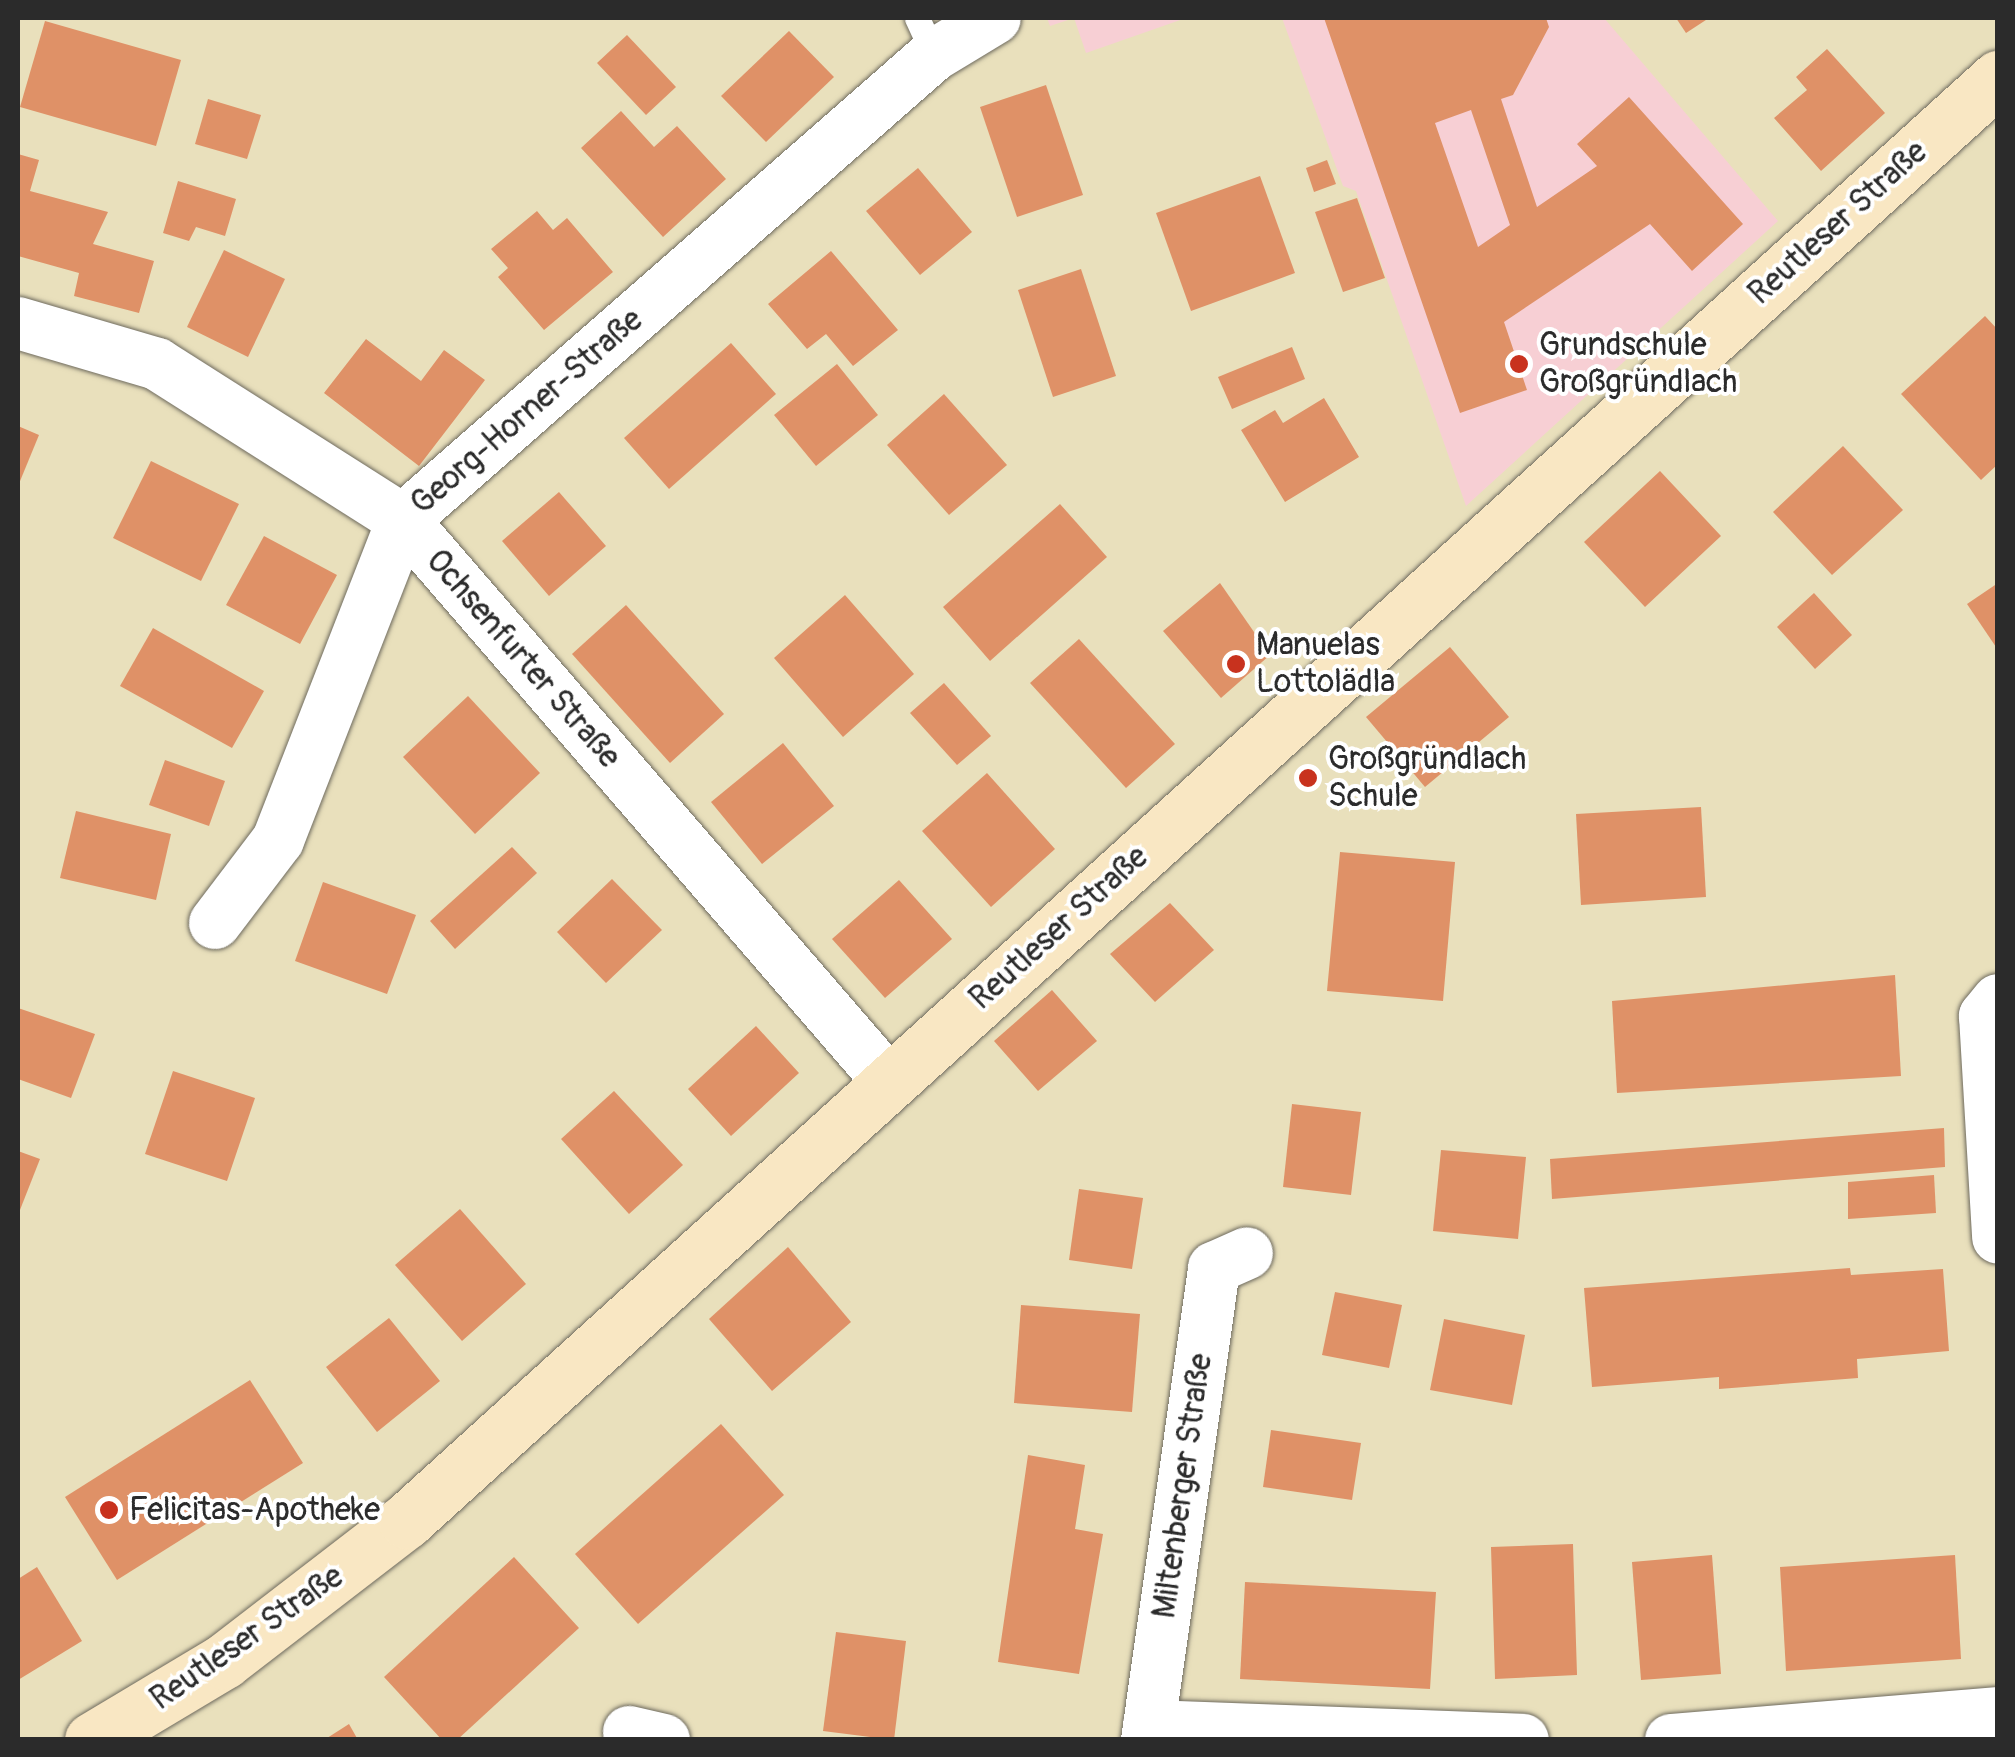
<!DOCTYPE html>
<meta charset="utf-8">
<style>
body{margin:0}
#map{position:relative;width:2015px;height:1757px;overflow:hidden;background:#e9e0bc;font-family:Pangolin,sans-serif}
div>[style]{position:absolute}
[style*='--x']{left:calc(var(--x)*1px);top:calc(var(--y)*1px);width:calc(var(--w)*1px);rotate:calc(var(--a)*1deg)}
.built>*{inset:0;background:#f7cfd4}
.building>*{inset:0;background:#df9167}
.roads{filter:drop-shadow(0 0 2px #6e6a5e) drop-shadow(0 0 2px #6e6a5e)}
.lane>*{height:25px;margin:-12.5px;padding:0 12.5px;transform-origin:12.5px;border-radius:12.5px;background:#fff}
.street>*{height:52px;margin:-26px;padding:0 26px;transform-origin:26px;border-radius:26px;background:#fff}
.secondary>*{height:55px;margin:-27.5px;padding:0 27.5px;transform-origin:27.5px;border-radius:27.5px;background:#f9e7c3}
.dots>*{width:28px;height:28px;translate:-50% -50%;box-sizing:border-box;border:5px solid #fff;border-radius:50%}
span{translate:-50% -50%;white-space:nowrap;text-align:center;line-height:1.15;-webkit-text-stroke:8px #fff;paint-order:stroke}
.street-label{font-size:32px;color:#2b2b2b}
.poi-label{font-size:32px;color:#2b2b2b}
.left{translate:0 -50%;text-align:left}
.frame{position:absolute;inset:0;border:20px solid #2b2b2b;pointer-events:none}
</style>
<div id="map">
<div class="built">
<div style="clip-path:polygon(1047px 18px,1186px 18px,1086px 53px,1074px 18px,1050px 26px)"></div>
<div style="clip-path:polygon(1282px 18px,1604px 18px,1778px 221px,1466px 506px,1356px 191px,1343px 186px)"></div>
</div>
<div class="building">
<div style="clip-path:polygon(evenodd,1324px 18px,1546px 18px,1549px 27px,1513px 95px,1501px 99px,1537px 207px,1597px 166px,1577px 144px,1629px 97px,1743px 224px,1692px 271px,1650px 224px,1504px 322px,1527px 390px,1460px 413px,1324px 18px,1471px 110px,1510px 225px,1478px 247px,1435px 123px,1471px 110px)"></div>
<div style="clip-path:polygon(1676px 18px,1709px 18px,1686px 33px)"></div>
<div style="clip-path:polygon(45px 21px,181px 60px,156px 146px,20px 107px)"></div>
<div style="clip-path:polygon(789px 31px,834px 77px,766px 142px,721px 96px)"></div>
<div style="clip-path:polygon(627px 35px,676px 87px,646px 115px,597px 63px)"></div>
<div style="clip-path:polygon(1827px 49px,1885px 113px,1821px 171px,1774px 118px,1807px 90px,1796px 77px)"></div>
<div style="clip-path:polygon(1046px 85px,1083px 195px,1017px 217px,980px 107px)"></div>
<div style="clip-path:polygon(208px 99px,261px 115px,247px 159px,195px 144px)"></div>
<div style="clip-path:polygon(621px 111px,654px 147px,677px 126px,726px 179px,663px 237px,581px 148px)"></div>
<div style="clip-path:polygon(18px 154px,39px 160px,30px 191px,108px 212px,93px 244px,154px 261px,139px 313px,74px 296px,79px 273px,18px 256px)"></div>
<div style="clip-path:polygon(1327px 160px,1336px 184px,1314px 192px,1306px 168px)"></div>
<div style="clip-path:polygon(918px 168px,972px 232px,920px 275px,866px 211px)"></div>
<div style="clip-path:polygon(1260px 176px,1295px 273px,1191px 311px,1156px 213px)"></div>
<div style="clip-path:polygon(178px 181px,236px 199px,225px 236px,196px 227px,189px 241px,163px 233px)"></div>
<div style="clip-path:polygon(1357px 198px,1385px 278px,1343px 292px,1315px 212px)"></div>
<div style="clip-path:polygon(537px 211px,553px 230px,567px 218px,613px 272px,544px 330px,498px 277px,508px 268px,491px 249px)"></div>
<div style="clip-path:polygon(224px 250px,285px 279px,248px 357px,187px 327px)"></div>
<div style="clip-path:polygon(831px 251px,898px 330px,853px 366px,826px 334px,807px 349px,768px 304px)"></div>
<div style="clip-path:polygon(1081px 269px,1116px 376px,1053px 397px,1018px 290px)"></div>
<div style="clip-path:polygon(1985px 316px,1998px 330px,1998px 464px,1981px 480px,1901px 394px)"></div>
<div style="clip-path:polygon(366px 339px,421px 381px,444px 350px,485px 380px,419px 466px,324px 393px)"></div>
<div style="clip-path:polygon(731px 343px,776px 394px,669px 489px,624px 438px)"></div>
<div style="clip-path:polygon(1292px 347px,1305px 379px,1232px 409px,1218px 377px)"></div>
<div style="clip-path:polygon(837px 364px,878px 415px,816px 466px,774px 415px)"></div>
<div style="clip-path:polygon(944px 394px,1007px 465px,949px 515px,887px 445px)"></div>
<div style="clip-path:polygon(1324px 398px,1359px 457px,1285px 502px,1241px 430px,1275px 410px,1283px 423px)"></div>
<div style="clip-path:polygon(18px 426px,39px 435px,18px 486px)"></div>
<div style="clip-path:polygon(1843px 446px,1903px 510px,1832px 575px,1773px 512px)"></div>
<div style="clip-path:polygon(151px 461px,239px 504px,201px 581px,113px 538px)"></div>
<div style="clip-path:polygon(1660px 471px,1721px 536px,1645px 607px,1584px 542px)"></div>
<div style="clip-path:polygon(559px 492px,606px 546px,549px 596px,502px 541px)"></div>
<div style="clip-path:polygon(1060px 504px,1107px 557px,990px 661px,943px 607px)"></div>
<div style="clip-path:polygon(264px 536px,337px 575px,300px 644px,226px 605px)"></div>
<div style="clip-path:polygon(1220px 583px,1270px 655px,1221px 698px,1163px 631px)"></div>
<div style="clip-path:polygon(1998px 583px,1998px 650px,1967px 604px)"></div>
<div style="clip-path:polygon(1814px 593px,1852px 635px,1815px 669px,1777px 627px)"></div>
<div style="clip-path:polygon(845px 595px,914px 674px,843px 737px,774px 658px)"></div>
<div style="clip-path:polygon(626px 605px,724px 714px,670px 763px,572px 654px)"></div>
<div style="clip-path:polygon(153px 628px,264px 691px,232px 748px,120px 686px)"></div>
<div style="clip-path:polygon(1079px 639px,1175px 744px,1126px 788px,1030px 683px)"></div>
<div style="clip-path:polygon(1450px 647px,1509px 717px,1425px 787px,1366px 717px)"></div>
<div style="clip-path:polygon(944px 683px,991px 736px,957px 765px,910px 713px)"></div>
<div style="clip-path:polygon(468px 696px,540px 773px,475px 834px,403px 757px)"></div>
<div style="clip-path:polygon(783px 743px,834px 806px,762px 864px,711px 802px)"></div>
<div style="clip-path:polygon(165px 760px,225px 781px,209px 826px,149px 805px)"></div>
<div style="clip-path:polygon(987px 773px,1055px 849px,991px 907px,922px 831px)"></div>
<div style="clip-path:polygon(1701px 807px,1706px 897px,1581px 905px,1576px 814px)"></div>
<div style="clip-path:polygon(76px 811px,171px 834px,156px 900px,60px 878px)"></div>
<div style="clip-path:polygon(512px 847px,537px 873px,455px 949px,430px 921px)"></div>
<div style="clip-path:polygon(1340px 852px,1455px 862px,1443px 1001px,1327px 991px)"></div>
<div style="clip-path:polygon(612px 879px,662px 930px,606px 983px,557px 932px)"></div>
<div style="clip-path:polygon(899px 880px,952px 939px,885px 998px,832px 939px)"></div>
<div style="clip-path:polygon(323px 882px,416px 915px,387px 994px,295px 961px)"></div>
<div style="clip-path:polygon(1170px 903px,1214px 950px,1155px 1002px,1110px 954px)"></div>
<div style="clip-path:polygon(1895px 975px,1901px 1076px,1617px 1093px,1612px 1001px)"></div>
<div style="clip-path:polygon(1052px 990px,1097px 1041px,1038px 1091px,994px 1041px)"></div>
<div style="clip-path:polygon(18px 1008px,95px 1034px,71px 1098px,18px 1079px)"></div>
<div style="clip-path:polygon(756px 1026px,799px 1073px,731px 1136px,688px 1089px)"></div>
<div style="clip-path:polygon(173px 1071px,255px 1098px,227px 1181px,145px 1154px)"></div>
<div style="clip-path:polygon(614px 1091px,683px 1165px,629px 1214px,561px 1139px)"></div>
<div style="clip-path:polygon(1292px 1104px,1361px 1112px,1351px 1195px,1283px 1187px)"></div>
<div style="clip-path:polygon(1944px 1128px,1945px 1167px,1552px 1199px,1550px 1159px)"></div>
<div style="clip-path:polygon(1441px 1150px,1526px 1157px,1518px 1239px,1433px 1231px)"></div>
<div style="clip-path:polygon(18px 1151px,40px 1159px,18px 1215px)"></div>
<div style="clip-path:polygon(1934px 1175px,1936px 1213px,1848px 1219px,1848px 1182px)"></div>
<div style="clip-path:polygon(1079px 1189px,1143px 1198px,1132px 1269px,1069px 1260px)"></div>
<div style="clip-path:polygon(460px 1209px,526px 1284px,462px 1341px,395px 1265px)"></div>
<div style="clip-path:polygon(788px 1247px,851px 1322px,772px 1391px,709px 1319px)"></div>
<div style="clip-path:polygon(1850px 1268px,1851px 1275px,1943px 1269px,1949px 1351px,1857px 1359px,1858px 1378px,1719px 1389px,1719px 1377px,1592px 1387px,1584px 1288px)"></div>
<div style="clip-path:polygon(1335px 1292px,1402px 1305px,1389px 1368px,1322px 1355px)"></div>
<div style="clip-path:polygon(1021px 1305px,1140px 1314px,1132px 1412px,1014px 1403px)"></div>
<div style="clip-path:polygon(389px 1318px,440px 1381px,377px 1432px,326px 1367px)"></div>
<div style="clip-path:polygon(1444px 1319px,1525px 1335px,1512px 1405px,1430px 1390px)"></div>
<div style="clip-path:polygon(250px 1380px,303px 1463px,117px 1580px,65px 1497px)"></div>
<div style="clip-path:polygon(721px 1424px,784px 1495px,638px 1624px,575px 1554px)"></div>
<div style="clip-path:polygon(1271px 1430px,1361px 1443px,1352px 1500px,1263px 1487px)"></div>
<div style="clip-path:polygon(1028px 1455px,1085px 1465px,1075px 1529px,1103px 1534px,1079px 1674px,998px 1662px)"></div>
<div style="clip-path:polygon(1573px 1544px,1577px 1675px,1495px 1679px,1491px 1547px)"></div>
<div style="clip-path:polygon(1712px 1555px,1721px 1674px,1641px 1680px,1632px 1562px)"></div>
<div style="clip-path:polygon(1955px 1555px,1961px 1659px,1786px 1671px,1780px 1567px)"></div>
<div style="clip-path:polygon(514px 1557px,579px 1628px,457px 1740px,442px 1740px,384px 1677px)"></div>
<div style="clip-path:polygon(37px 1567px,82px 1641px,18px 1680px,18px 1579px)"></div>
<div style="clip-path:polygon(1245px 1582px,1436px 1592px,1430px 1689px,1240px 1679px)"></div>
<div style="clip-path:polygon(836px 1632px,906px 1641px,894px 1740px,823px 1731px)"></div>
<div style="clip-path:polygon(349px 1724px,358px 1740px,324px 1740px)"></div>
</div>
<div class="roads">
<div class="lane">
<div style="--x:917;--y:18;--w:41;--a:65.3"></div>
</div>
<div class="street">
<div style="--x:18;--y:323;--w:145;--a:16.4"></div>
<div style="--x:157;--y:364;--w:291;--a:32.4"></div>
<div style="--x:403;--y:520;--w:743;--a:49.15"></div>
<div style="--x:215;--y:923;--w:104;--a:-52.8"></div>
<div style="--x:278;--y:840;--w:344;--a:-68.7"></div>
<div style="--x:403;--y:520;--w:706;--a:-41.21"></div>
<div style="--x:934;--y:55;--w:71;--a:-31.2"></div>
<div style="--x:1998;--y:1000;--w:21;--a:129"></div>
<div style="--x:1985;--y:1016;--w:222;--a:86.6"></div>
<div style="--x:1149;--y:1726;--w:374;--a:2.1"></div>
<div style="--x:629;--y:1732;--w:36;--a:13"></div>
<div style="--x:1147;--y:1740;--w:477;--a:-81.9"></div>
<div style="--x:1214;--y:1268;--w:36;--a:-24"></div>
<div style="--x:1671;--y:1740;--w:328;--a:-4.7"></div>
</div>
<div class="secondary">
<div style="--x:92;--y:1740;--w:154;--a:-30.9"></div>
<div style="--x:224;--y:1661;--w:230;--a:-37.6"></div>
<div style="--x:406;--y:1521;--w:2149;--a:-42.19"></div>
</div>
</div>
<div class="dots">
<div style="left:1519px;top:364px;background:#c8321e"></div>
<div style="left:1236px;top:664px;background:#c8321e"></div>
<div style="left:1308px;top:778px;background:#c8321e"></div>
<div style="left:109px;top:1510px;background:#c8321e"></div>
</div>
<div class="street-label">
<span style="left:1838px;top:223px;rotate:-42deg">Reutleser Straße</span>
<span style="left:527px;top:412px;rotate:-41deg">Georg-Horner-Straße</span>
<span style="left:523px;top:659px;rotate:49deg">Ochsenfurter Straße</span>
<span style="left:1059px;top:928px;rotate:-42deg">Reutleser Straße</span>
<span style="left:1183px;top:1486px;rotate:-82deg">Miltenberger Straße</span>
<span style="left:247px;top:1638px;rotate:-35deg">Reutleser Straße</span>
</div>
<div class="poi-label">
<span class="left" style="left:1539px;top:364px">Grundschule<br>Großgründlach</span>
<span class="left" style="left:1256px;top:664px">Manuelas<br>Lottolädla</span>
<span class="left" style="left:1328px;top:778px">Großgründlach<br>Schule</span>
<span class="left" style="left:129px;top:1510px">Felicitas-Apotheke</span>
</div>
<div class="frame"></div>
</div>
